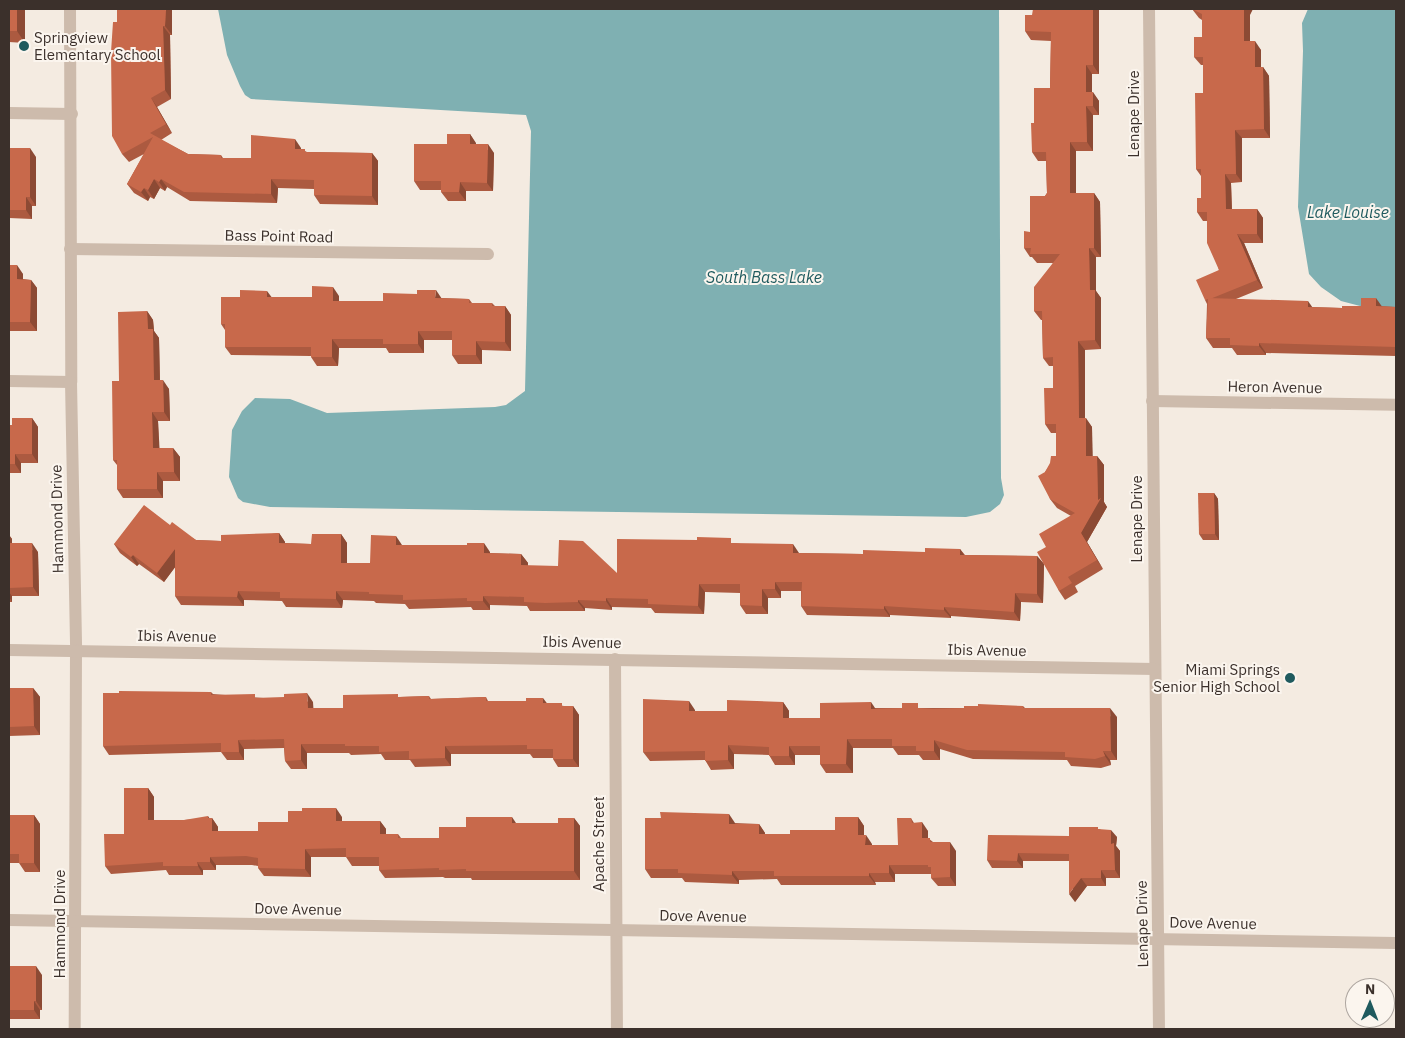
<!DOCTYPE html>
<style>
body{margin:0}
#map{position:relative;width:1405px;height:1038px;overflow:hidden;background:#f4ebe1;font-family:"IBM Plex Sans",sans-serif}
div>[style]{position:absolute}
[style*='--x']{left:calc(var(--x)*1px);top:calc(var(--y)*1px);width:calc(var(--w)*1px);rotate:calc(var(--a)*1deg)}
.water>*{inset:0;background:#7fb0b2}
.minor>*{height:12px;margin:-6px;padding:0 6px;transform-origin:6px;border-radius:6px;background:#cdbbac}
.wall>*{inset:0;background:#ac5a40}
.shaded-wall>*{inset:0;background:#8c4a34}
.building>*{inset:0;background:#c8694b}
.dots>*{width:14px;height:14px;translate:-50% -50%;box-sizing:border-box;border:2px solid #fbf5ee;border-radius:50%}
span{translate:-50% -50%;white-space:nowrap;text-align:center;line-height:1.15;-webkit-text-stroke:4px #fbf5ee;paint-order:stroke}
.poi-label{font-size:15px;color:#3b302b}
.left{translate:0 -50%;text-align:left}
.right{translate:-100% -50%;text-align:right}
.street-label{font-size:15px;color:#3b302b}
.water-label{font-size:16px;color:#1f5a5e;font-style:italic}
.frame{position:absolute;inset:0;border:10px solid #3b302b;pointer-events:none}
.north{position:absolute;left:1345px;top:978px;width:50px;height:50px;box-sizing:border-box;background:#fbf5ee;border:1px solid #aea6a0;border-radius:50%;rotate:1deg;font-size:14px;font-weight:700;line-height:20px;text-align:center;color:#3b302b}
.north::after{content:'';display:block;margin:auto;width:18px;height:22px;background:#1f5a5e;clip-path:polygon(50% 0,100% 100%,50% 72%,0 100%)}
</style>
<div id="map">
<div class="water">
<div style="clip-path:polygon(218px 9px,999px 9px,1001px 478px,1004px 495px,1000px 504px,990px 512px,966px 517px,270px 507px,243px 502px,238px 498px,229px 477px,232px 430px,242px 411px,255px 398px,290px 399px,327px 413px,495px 407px,506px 405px,525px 391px,531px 131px,526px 115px,251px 99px,245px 95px,240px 86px,227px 55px)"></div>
<div style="clip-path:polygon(1308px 9px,1396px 9px,1396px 308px,1364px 307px,1341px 301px,1321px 287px,1309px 274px,1298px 207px,1303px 51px,1302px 23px)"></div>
</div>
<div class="minor">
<div style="--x:70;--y:9;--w:373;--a:89.8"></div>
<div style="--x:71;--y:382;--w:268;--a:88.9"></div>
<div style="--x:76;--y:650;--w:379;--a:90.2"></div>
<div style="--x:1149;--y:9;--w:1020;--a:89.44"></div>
<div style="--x:9;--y:113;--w:63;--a:0.9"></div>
<div style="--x:70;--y:249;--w:418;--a:0.7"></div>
<div style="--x:9;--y:381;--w:62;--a:0.9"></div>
<div style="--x:1152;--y:401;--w:244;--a:0.9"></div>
<div style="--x:9;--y:650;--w:1146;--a:0.95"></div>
<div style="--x:615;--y:659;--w:370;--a:89.7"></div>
<div style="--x:9;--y:920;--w:1387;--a:0.95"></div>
</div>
<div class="wall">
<div style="clip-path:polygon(9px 9px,25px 9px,25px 43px,9px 42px)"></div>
<div style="clip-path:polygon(172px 9px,172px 35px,170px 35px,171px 99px,157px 107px,172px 133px,161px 140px,188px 154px,221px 155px,223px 158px,251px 158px,301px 148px,301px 149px,307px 152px,372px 153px,378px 161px,378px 205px,320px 204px,314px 195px,314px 189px,278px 188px,277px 203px,190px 201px,167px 187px,165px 191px,160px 188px,154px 199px,150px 197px,148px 201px,134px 193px,127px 184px,144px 154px,129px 162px,122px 154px,117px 22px)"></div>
<div style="clip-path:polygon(1099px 9px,1099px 74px,1092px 74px,1092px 92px,1099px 101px,1099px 115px,1093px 115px,1093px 151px,1076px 151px,1076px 193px,1094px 193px,1100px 202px,1101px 257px,1096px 257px,1096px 291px,1101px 298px,1101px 349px,1085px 350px,1085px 418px,1092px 427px,1092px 456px,1097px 456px,1104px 465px,1104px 502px,1107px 507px,1087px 542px,1103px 569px,1075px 586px,1078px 592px,1065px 600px,1059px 591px,1046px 547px,1071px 516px,1057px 508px,1050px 499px,1045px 472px,1056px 456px,1056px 433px,1051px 433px,1045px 424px,1053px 388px,1053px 366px,1049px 366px,1043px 358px,1042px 320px,1041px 320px,1034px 311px,1053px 263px,1037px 263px,1032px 257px,1030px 257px,1024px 248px,1030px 232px,1045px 196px,1047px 193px,1046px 161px,1038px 161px,1032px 152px,1034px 123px,1050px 88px,1051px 41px,1031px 40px,1025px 31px,1032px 15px)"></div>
<div style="clip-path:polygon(1192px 9px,1250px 15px,1250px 41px,1261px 50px,1261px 67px,1263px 67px,1269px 76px,1270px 138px,1242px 138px,1242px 182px,1231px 183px,1232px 209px,1257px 209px,1263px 218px,1263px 243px,1244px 243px,1263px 288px,1236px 299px,1312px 307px,1342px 308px,1381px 306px,1396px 307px,1396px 356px,1266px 353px,1266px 355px,1237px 355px,1232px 348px,1213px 348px,1206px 338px,1207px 304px,1205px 300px,1219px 270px,1207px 221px,1203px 221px,1197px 212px,1201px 198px,1201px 176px,1196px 169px,1203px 93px,1203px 65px,1201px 65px,1194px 57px,1202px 37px,1202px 20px,1199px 18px)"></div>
<div style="clip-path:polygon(470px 134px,476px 144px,494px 153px,493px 191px,466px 191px,466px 201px,448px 201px,441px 192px,441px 190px,420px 190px,414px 181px,447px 144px)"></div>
<div style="clip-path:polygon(9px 148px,36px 157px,36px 206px,32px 206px,32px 219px,9px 218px)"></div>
<div style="clip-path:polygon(9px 265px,23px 274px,23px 279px,31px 280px,37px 288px,37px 331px,9px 331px)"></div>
<div style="clip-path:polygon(339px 296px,339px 301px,383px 301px,441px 298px,469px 299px,472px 303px,492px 303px,495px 306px,505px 306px,511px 315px,511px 351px,482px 350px,482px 364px,458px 364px,452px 355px,452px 340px,424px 340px,424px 353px,389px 353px,386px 348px,339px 348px,338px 366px,317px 366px,311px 357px,311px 356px,231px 355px,225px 347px,225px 330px,221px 324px,271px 297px,312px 297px)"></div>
<div style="clip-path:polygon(147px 311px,153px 320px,154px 331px,159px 338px,160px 380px,169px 389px,170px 421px,158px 421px,159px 448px,173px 448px,180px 457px,180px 481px,163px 481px,163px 498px,123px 498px,117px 489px,117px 465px,113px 460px)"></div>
<div style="clip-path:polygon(32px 418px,38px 427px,38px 463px,21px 463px,21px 473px,9px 473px,9px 425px,12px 425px)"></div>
<div style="clip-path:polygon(1214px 493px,1218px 499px,1219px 540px,1203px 540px,1199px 534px)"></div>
<div style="clip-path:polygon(170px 525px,196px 540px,221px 541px,279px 533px,285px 542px,285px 543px,311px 544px,341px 534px,347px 543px,347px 563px,370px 563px,402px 545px,490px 552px,490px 553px,521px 554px,528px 563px,528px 566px,617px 573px,734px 543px,799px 553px,863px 554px,925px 552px,960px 549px,965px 555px,1037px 556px,1044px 564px,1043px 603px,1021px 602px,1020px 621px,951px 616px,951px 618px,890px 615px,890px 617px,807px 615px,801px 606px,801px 591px,781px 591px,781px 598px,768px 598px,768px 614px,746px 614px,740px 605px,740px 593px,705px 592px,704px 614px,655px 613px,651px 608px,612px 607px,612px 610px,585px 608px,585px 611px,530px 611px,527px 606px,490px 605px,490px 610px,473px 610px,471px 607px,409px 609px,405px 604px,376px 603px,374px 601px,343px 600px,342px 608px,286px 607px,282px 601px,244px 600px,244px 606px,181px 605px,175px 596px,175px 567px,164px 582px,139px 564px,137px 566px,120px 553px,114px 544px)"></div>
<div style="clip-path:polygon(9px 535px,12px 539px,12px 543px,38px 552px,39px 596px,12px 596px,12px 602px,9px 602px)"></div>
<div style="clip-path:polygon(9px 688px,33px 688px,40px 697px,40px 735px,9px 736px)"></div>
<div style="clip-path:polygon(211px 692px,213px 694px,313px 702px,313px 708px,343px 708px,400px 697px,429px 696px,431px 699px,486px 697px,488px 701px,547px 703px,564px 706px,573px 706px,579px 715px,579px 767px,558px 767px,553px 759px,553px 758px,533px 758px,530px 754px,451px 754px,451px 766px,415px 767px,410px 760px,385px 760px,381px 754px,351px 755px,349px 753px,307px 753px,307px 769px,291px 769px,285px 761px,284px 748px,244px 749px,244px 760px,227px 760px,221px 752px,109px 755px,103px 746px)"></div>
<div style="clip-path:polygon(783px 702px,789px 711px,789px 718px,820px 718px,875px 708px,964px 708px,1023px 706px,1025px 708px,1117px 717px,1117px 760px,1110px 760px,1111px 765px,1101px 768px,1071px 766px,1067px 760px,973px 759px,940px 749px,940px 760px,923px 760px,919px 755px,898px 755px,893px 748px,853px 748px,853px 773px,826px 773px,820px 764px,820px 755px,795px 755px,795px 765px,775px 765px,769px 755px,734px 754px,734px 769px,711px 770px,705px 760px,650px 761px,643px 752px,695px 710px,695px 711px,727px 711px)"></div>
<div style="clip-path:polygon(148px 788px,154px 797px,154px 820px,184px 820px,212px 818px,218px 827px,218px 831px,258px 831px,288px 822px,342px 817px,342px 821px,380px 821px,386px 829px,386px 834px,398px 834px,401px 838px,439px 838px,466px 827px,516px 823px,558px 823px,574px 818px,580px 826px,580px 880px,472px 880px,471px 878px,445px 878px,443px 877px,385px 878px,379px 870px,379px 866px,352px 866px,346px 857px,311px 857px,311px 877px,264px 876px,258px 868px,258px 866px,252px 865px,216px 865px,216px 870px,203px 870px,203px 875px,169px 875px,166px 870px,111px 874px,105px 866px,124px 834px)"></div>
<div style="clip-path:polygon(9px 815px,34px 815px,40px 824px,40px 872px,25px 872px,19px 863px,9px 863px)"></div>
<div style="clip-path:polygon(858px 817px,864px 826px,864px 835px,872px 845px,898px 845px,911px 818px,914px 823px,928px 831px,928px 838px,933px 842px,956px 851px,956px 886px,938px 886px,931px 878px,931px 874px,895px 874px,895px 882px,875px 882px,876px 885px,781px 885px,777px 879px,739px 880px,739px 884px,685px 882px,682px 878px,651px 878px,645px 869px,735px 823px,759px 824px,765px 833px,765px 834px,790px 834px,835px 830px)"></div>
<div style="clip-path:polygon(1099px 829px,1117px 837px,1116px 846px,1120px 851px,1120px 878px,1106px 878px,1106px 886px,1087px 886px,1075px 902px,1069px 861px,1023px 861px,1023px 868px,992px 868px,987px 860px,1069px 836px)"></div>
<div style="clip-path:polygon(9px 964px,10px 966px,42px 975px,42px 1010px,40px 1010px,40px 1019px,9px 1019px)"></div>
</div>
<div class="shaded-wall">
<div style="clip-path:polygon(17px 9px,25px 9px,25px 43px,17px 31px)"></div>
<div style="clip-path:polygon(166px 9px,172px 9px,172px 35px,165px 26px)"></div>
<div style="clip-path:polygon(1093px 9px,1099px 9px,1099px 74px,1093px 65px)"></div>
<div style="clip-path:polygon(1244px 9px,1253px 9px,1250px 15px,1250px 50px,1244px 41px)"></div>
<div style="clip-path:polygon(163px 26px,170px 35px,171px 99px,165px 90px)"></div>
<div style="clip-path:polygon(1255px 41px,1261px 50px,1261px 76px,1255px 67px)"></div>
<div style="clip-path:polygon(1086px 65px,1092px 74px,1092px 101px,1086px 92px)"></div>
<div style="clip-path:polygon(1263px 67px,1269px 76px,1270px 138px,1264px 129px)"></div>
<div style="clip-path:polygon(1093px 92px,1099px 101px,1099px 115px,1093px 106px)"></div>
<div style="clip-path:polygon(151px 98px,157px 107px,172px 133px,166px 124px)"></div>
<div style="clip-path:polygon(1086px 106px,1093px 115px,1093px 151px,1087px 142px)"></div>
<div style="clip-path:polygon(1235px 130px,1242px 138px,1242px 182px,1236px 174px)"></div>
<div style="clip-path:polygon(470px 134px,476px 143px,476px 153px,470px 144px)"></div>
<div style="clip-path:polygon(295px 139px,301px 148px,301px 157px,295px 149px)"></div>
<div style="clip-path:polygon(1070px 142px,1076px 151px,1076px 202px,1070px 193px)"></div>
<div style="clip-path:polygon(488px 144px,494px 153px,493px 191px,487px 183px)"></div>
<div style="clip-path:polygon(30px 148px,36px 157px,36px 206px,30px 197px)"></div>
<div style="clip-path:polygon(372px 153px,378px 161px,378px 205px,372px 196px)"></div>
<div style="clip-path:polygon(1225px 174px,1231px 183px,1232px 218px,1226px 209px)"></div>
<div style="clip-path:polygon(154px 179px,160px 188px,154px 199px,148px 190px)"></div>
<div style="clip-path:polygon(161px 179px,167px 187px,165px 191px,159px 182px)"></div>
<div style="clip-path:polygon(271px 179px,278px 188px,277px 203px,271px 194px)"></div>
<div style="clip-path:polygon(460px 182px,466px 191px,466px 201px,459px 192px)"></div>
<div style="clip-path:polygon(144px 188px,150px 197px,148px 201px,141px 192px)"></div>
<div style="clip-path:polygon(1094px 193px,1100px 202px,1101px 257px,1094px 248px)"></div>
<div style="clip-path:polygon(26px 197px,32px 206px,32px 219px,26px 210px)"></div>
<div style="clip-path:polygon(1257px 209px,1263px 218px,1263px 243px,1257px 234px)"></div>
<div style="clip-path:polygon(1237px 234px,1244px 243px,1263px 288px,1257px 280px)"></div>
<div style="clip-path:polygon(1089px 248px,1096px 257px,1096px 291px,1101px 298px,1101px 349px,1095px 340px,1090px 290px)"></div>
<div style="clip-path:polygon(17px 265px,23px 274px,23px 288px,17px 279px)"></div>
<div style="clip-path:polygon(31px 280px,37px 288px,37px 331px,30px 322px)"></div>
<div style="clip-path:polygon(333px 287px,339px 296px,339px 309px,333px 301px)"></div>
<div style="clip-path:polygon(436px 290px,442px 299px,435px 298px)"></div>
<div style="clip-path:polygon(267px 291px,273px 299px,267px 297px)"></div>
<div style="clip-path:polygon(1376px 298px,1383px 308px,1376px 306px)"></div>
<div style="clip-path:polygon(1308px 301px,1315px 311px,1308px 307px)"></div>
<div style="clip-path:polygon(505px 306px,511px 315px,511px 351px,505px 342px)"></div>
<div style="clip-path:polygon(147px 311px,153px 320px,154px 331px,159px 338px,160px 389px,154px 380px,148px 329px)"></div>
<div style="clip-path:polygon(418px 331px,424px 340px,424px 353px,418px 344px)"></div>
<div style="clip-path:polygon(332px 339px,339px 348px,338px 366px,332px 357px)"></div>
<div style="clip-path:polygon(476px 341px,482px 350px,482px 364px,476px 355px)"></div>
<div style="clip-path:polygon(1078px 341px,1085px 350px,1085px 427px,1079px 418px)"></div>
<div style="clip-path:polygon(1259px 343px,1266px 353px,1266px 355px,1259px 346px)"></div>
<div style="clip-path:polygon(163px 380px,169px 389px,170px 421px,164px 412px)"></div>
<div style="clip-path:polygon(152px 412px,158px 421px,160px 457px,153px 448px)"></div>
<div style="clip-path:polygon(32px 418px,38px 427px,38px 463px,32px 454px)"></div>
<div style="clip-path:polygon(1086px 418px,1092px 427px,1093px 465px,1086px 456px)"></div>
<div style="clip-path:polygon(173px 448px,180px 457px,180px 481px,174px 472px)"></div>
<div style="clip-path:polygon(15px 454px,21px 463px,21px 473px,15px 464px)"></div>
<div style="clip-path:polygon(1097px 456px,1104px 465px,1104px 502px,1107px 507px,1087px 542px,1103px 569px,1097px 560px,1081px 533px,1098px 500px)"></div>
<div style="clip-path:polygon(157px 472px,163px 481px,163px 498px,157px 489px)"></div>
<div style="clip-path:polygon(1214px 493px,1218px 499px,1219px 540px,1215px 534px)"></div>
<div style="clip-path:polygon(279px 533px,285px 542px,285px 552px,279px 543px)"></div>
<div style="clip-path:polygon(341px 534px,347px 543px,347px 572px,341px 563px)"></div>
<div style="clip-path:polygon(9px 535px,12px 539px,12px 552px,9px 548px)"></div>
<div style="clip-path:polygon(396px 536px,402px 545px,396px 545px)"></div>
<div style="clip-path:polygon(32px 543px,38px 552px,39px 596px,33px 587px)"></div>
<div style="clip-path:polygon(484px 543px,490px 552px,490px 562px,484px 553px)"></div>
<div style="clip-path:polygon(793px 544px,799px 553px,793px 553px)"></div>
<div style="clip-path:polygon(175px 549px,182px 558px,164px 582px,157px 573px)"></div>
<div style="clip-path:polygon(960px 549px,966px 558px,960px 555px)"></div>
<div style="clip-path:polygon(521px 554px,528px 563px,527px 574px,521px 565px)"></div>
<div style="clip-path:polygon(133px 555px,139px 564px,137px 566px,131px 557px)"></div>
<div style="clip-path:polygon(1037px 556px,1044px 564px,1043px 603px,1037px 594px)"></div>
<div style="clip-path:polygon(775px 582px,781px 591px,781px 598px,775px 589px)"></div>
<div style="clip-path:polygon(699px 584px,705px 592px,704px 614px,698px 606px)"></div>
<div style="clip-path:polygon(762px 589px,768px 598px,768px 614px,762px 606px)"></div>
<div style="clip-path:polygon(238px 591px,244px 600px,244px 606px,237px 597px)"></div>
<div style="clip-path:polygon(336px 591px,343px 600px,342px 608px,336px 599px)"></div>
<div style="clip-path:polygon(9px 592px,12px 596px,12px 602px,9px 597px)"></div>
<div style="clip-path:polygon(1015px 593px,1021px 602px,1020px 621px,1014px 612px)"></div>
<div style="clip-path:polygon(483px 596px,490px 605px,490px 610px,483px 601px)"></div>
<div style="clip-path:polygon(606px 598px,612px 607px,612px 610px,606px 601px)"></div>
<div style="clip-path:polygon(578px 600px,585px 608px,585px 611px,578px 602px)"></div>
<div style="clip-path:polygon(884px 606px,890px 615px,890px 617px,884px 609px)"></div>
<div style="clip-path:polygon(944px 607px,951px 616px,951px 618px,944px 610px)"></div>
<div style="clip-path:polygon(33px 688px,40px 697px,40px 735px,34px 726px)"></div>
<div style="clip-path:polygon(307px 693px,313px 702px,314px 717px,308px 708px)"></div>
<div style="clip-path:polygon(543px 698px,549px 706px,543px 703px)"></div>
<div style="clip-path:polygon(689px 701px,695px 710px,695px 720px,689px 711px)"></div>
<div style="clip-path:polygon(783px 702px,789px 711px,789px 727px,783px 718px)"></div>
<div style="clip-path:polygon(871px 702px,877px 711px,871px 709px)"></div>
<div style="clip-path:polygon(573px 706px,579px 715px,579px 767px,573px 759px)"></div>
<div style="clip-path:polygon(1110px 708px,1117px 717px,1117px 760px,1111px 751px)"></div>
<div style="clip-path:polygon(847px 739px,853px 748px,853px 773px,846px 764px)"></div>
<div style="clip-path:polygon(238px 740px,244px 749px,244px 760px,239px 752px)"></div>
<div style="clip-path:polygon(934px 740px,940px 749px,940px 760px,934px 751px)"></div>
<div style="clip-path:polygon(301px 744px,307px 753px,307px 769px,301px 760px)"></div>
<div style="clip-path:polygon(728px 745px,734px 754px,734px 769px,728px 760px)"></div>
<div style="clip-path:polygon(445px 746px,451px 754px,451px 766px,445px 758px)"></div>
<div style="clip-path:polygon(789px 746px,795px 755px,795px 765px,789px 756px)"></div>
<div style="clip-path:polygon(1103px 751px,1110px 760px,1111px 765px,1105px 756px)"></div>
<div style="clip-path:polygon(148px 788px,154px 797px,154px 828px,148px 820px)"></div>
<div style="clip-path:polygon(336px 808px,342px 817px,342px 829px,336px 821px)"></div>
<div style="clip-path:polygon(729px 814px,735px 823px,735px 833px,729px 824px)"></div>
<div style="clip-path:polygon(34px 815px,40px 824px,40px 872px,34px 863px)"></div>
<div style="clip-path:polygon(208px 816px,212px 822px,212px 818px,218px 827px,218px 840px,212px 831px,208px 818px)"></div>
<div style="clip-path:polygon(512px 817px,518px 826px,512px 823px)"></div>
<div style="clip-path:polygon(858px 817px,864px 826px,864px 844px,858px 835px)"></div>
<div style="clip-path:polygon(574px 818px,580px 826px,580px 880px,574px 871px)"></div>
<div style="clip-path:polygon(380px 821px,386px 829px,386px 842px,380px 834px)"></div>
<div style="clip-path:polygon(922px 822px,928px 831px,928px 847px,922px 838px)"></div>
<div style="clip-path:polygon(759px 824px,765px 833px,765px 843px,759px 834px)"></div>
<div style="clip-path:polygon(1111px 830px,1117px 837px,1116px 846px,1120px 851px,1120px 878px,1115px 870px,1111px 844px)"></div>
<div style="clip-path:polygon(866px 835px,872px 844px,872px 854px,865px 845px)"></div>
<div style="clip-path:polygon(950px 842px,956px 851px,956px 886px,950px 877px)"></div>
<div style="clip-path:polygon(305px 849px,311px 857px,311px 877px,305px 869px)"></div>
<div style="clip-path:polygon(1018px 853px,1023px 861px,1023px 868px,1017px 861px)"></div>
<div style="clip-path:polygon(210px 857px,216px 865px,216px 870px,210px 862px)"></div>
<div style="clip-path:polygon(197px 862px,203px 870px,203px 875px,198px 866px)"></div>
<div style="clip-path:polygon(889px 865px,895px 874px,895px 882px,889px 873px)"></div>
<div style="clip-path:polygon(1101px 870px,1106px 878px,1106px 886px,1101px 878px)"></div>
<div style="clip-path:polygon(732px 871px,739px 880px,739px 884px,732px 875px)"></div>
<div style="clip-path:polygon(869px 873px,875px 882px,876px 885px,869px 876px)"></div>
<div style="clip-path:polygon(1081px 878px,1087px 886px,1075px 902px,1069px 894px)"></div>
<div style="clip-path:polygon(36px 966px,42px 975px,42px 1010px,36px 1001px)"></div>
<div style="clip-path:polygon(34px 1001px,40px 1010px,40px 1019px,34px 1010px)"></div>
</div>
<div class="building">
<div style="clip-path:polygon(9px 9px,17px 9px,17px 31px,9px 31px)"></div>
<div style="clip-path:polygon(117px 9px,166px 9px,165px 26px,163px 26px,165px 90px,151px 98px,166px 124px,150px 133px,188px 154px,221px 155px,221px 158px,251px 158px,251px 135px,295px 139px,295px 149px,305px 149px,305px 152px,372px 153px,372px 196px,314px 195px,314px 180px,271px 179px,271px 194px,184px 192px,161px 179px,159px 182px,154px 179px,148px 190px,144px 188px,141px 192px,127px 184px,153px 137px,122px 154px,112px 136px,111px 52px,113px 22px,117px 22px)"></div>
<div style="clip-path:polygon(1033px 9px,1093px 9px,1093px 65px,1086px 65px,1086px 92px,1093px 92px,1093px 106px,1086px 106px,1087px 142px,1070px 142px,1070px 193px,1094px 193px,1094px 248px,1089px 248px,1090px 290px,1095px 290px,1095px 340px,1078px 341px,1079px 418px,1086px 418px,1086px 456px,1097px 456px,1098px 500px,1101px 498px,1081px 533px,1097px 560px,1068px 577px,1072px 583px,1059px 591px,1037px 552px,1046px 547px,1039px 534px,1075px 513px,1050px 499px,1038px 476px,1045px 472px,1050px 463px,1051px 456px,1056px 456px,1056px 424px,1045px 424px,1044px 388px,1053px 388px,1053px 357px,1043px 358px,1042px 311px,1034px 311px,1034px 287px,1060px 254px,1030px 254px,1031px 248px,1024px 248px,1024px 231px,1030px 232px,1030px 196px,1045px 196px,1047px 193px,1046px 152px,1032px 152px,1031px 123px,1034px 123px,1034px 88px,1050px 88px,1051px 32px,1025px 31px,1025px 15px,1032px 15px)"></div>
<div style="clip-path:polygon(1192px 9px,1244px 9px,1244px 41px,1255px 41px,1255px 67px,1263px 67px,1264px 129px,1235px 130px,1236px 174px,1225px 174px,1226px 209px,1257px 209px,1257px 234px,1237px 234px,1257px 280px,1210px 299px,1208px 298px,1208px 299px,1205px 300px,1196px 280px,1219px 270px,1207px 243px,1207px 212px,1197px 212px,1197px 198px,1201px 198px,1201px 169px,1196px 169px,1195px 93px,1203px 93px,1203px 57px,1194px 57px,1194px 37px,1202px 37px,1202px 14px)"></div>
<div style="clip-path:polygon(447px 134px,470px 134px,470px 144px,488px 144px,487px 183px,460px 182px,459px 192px,441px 192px,441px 181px,414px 181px,414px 144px,447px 144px)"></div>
<div style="clip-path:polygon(9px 148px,30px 148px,30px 197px,26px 197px,26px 210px,9px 210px)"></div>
<div style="clip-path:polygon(9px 265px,17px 265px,17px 279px,31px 280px,30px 322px,9px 322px)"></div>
<div style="clip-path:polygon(312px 286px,333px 287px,333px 301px,383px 301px,383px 293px,417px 294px,417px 290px,436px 290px,435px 298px,469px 299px,469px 303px,492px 303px,492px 306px,505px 306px,505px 342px,476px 341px,476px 355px,452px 355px,452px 331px,418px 331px,418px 344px,383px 344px,383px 339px,332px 339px,332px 357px,311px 357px,311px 347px,225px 347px,225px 324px,221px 324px,221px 297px,240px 297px,240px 290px,267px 291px,267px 297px,312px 297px)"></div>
<div style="clip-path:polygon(1208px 298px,1308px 301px,1308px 307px,1342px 308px,1342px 306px,1361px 306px,1361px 298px,1376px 298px,1376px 306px,1396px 307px,1396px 347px,1259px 343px,1259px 346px,1230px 345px,1230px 338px,1206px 338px)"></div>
<div style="clip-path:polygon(147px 311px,148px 329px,153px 329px,154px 380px,163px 380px,164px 412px,152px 412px,153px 448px,173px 448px,174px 472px,157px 472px,157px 489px,117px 489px,117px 460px,113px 460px,112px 381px,119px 381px,118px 312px)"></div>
<div style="clip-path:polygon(12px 418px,32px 418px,32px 454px,15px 454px,15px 464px,9px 464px,9px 425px,12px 425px)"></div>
<div style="clip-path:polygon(1198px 493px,1214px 493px,1215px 534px,1199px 534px)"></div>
<div style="clip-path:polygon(144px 505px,170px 525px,172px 522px,196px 540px,221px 541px,221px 535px,279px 533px,279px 543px,311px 544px,312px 534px,341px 534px,341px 563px,370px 563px,371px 535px,396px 536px,396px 545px,467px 545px,467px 543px,484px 543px,484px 553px,521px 554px,521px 565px,558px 566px,559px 540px,583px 541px,617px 573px,617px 539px,697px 540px,697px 537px,731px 538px,731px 543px,793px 544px,793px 553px,863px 554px,863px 550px,925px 552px,925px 548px,960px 549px,960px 555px,1037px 556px,1037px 594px,1015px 593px,1014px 612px,944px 607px,944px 610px,884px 606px,884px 609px,801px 606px,802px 582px,775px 582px,775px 589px,762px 589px,762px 606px,740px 605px,740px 584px,699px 584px,698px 606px,648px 604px,648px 599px,606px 598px,606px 601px,578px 600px,578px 602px,545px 603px,524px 602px,524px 597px,483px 596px,483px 601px,467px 601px,467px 598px,403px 600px,403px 595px,369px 594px,369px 592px,336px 591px,336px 599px,280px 598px,280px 592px,238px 591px,237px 597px,175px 596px,175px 549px,157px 573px,133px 555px,131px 557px,114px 544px)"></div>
<div style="clip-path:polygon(9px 543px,32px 543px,33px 587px,9px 588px)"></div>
<div style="clip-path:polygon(9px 688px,33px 688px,34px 726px,9px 727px)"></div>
<div style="clip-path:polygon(119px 691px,211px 692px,211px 695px,255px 694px,255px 698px,284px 697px,284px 694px,307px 693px,308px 708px,343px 708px,343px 695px,398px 694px,398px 697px,429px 696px,429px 699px,486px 697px,486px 701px,526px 701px,526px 698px,543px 698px,543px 703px,562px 703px,562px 706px,573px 706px,573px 759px,553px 759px,553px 749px,527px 749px,527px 745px,445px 746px,445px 758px,409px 759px,409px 751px,379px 752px,379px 746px,345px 746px,345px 744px,301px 744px,301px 760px,285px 761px,284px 739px,238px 740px,239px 752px,221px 752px,221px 743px,103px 746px,103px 693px,119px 693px)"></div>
<div style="clip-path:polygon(643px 699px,689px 701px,689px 711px,727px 711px,727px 700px,783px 702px,783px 718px,820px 718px,820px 703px,871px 702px,871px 709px,902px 708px,902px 703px,918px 703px,918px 708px,933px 709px,964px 708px,964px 706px,978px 706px,978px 704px,1023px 706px,1023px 708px,1110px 708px,1111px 751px,1103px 751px,1105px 756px,1095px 759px,1065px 757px,1065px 752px,967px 750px,934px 740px,934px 751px,916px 751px,916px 746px,892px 746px,892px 739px,847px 739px,846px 764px,820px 764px,820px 746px,789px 746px,789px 756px,769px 756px,769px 747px,728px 745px,728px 760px,705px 761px,705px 751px,643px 752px)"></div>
<div style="clip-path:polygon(124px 788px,148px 788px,148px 820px,184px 820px,208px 816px,208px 818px,212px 818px,212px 831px,258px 831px,258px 822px,288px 822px,288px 811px,302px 811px,302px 808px,336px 808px,336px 821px,380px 821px,380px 834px,398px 834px,398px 838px,439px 838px,439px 827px,466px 827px,466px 817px,512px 817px,512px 823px,558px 823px,558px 818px,574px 818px,574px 871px,466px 871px,466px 869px,439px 870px,439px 868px,379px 870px,379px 857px,346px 857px,346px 848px,305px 849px,305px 869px,258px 868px,258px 858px,246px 856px,210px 857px,210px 862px,197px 862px,198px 866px,163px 866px,163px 862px,105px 866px,104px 834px,124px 834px)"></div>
<div style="clip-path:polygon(660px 812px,729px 814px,729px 824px,759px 824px,759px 834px,790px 834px,790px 830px,835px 830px,835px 817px,858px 817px,858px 835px,866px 835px,865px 845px,898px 845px,897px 818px,911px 818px,912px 823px,922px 822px,922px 838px,930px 838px,930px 842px,950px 842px,950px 877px,931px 878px,931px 867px,928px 867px,928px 865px,889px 865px,889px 873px,869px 873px,869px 876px,774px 876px,774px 871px,732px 871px,732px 875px,678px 873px,678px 869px,645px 869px,645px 818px,661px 818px)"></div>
<div style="clip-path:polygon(9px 815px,34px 815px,34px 863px,19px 863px,19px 854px,9px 854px)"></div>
<div style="clip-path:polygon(1069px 827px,1098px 827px,1098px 829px,1111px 830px,1111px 844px,1114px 843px,1115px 870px,1101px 870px,1101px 878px,1081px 878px,1069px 894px,1069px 854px,1018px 853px,1017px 861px,987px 860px,988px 835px,1069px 836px)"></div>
<div style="clip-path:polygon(9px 966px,36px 966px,36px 1001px,34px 1001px,34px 1010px,9px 1010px)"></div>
</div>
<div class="dots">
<div style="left:24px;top:46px;background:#1f5a5e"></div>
<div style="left:1290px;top:678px;background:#1f5a5e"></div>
</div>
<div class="poi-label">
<span class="left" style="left:34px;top:46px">Springview<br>Elementary School</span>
<span class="right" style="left:1280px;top:678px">Miami Springs<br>Senior High School</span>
</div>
<div class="street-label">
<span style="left:1134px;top:114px;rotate:-90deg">Lenape Drive</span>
<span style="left:279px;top:236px;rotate:1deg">Bass Point Road</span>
<span style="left:1275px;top:387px;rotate:1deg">Heron Avenue</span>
<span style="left:57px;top:519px;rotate:-91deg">Hammond Drive</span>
<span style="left:1137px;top:519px;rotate:-90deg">Lenape Drive</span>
<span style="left:177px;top:636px;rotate:1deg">Ibis Avenue</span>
<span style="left:582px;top:642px;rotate:1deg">Ibis Avenue</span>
<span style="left:987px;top:650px;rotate:1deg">Ibis Avenue</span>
<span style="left:599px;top:844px;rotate:-90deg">Apache Street</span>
<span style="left:298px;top:909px;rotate:1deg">Dove Avenue</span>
<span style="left:703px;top:916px;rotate:1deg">Dove Avenue</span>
<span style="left:1213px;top:923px;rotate:1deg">Dove Avenue</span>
<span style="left:60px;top:924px;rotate:-90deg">Hammond Drive</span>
<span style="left:1142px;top:924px;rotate:-91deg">Lenape Drive</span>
</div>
<div class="water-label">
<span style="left:1348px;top:212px">Lake Louise</span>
<span style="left:764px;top:277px">South Bass Lake</span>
</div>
<div class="frame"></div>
<div class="north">N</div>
</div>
